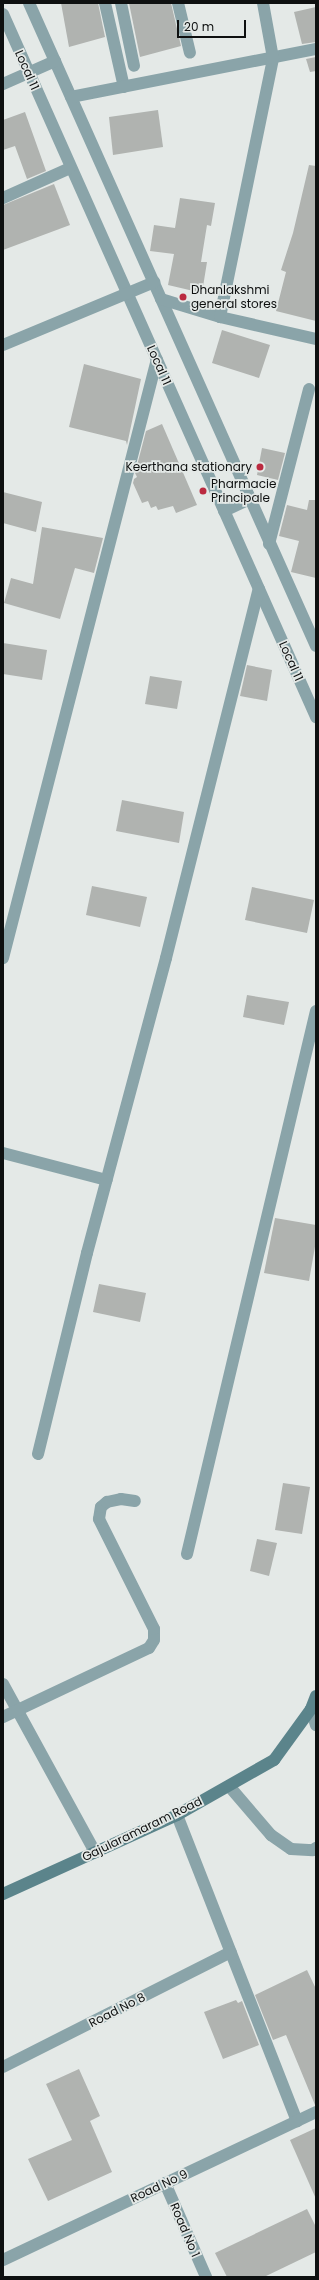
<!DOCTYPE html>
<style>
body{margin:0}
#map{position:relative;width:319px;height:2280px;overflow:hidden;background:#e4e9e7;font-family:Poppins,sans-serif}
div>[style]{position:absolute}
[style*='--x']{left:calc(var(--x)*1px);top:calc(var(--y)*1px);width:calc(var(--w)*1px);rotate:calc(var(--a)*1deg)}
.building>*{inset:0;background:#b0b3b0}
.lane>*{height:12px;margin:-6px;padding:0 6px;transform-origin:6px;border-radius:6px;background:#8aa4a9}
.street>*{height:12px;margin:-6px;padding:0 6px;transform-origin:6px;border-radius:6px;background:#8aa4a9}
.secondary>*{height:12px;margin:-6px;padding:0 6px;transform-origin:6px;border-radius:6px;background:#5b848b}
.dots>*{width:11px;height:11px;translate:-50% -50%;box-sizing:border-box;border:2px solid #e4e9e7;border-radius:50%}
span{translate:-50% -50%;white-space:nowrap;text-align:center;line-height:1.15;-webkit-text-stroke:3.5px #e4e9e7;paint-order:stroke}
.street-label{font-size:12px;color:#0e1010}
.poi-label{font-size:12px;color:#0e1010}
.left{translate:0 -50%;text-align:left}
.right{translate:-100% -50%;text-align:right}
.frame{position:absolute;inset:0;border:4px solid #0e1010;pointer-events:none}
.scale{position:absolute;left:177px;top:20px;width:69px;height:18px;box-sizing:border-box;border:2px solid #0e1010;border-top:0;padding-left:5px;font-size:12px;line-height:14px;white-space:nowrap;color:#0e1010;-webkit-text-stroke:3px #e4e9e7;paint-order:stroke}
</style>
<div id="map">
<div class="building">
<div style="clip-path:polygon(61px 3px,98px 3px,105px 37px,69px 47px)"></div>
<div style="clip-path:polygon(129px 3px,171px 3px,181px 46px,140px 57px)"></div>
<div style="clip-path:polygon(316px 7px,316px 42px,302px 44px,294px 12px)"></div>
<div style="clip-path:polygon(316px 57px,316px 71px,310px 72px,306px 59px)"></div>
<div style="clip-path:polygon(158px 110px,163px 147px,113px 155px,109px 117px)"></div>
<div style="clip-path:polygon(25px 112px,46px 171px,27px 179px,15px 146px,3px 150px,3px 120px)"></div>
<div style="clip-path:polygon(309px 165px,316px 166px,316px 321px,276px 311px,286px 272px,281px 270px,293px 233px)"></div>
<div style="clip-path:polygon(54px 184px,70px 225px,3px 250px,3px 205px)"></div>
<div style="clip-path:polygon(180px 198px,215px 203px,211px 226px,207px 225px,201px 262px,207px 262px,202px 293px,168px 285px,174px 254px,150px 251px,154px 225px,175px 228px)"></div>
<div style="clip-path:polygon(222px 330px,270px 345px,259px 378px,212px 363px)"></div>
<div style="clip-path:polygon(84px 364px,141px 379px,127px 445px,126px 441px,69px 427px)"></div>
<div style="clip-path:polygon(162px 424px,197px 505px,176px 513px,173px 506px,158px 510px,156px 506px,151px 508px,148px 501px,142px 503px,133px 483px,134px 479px,137px 477px,135px 473px,146px 431px)"></div>
<div style="clip-path:polygon(262px 448px,285px 453px,278px 480px,257px 475px)"></div>
<div style="clip-path:polygon(3px 492px,42px 502px,36px 532px,3px 523px)"></div>
<div style="clip-path:polygon(309px 500px,316px 500px,316px 578px,291px 572px,299px 541px,279px 536px,287px 505px,307px 510px)"></div>
<div style="clip-path:polygon(42px 527px,103px 538px,94px 573px,75px 568px,60px 619px,4px 603px,11px 578px,33px 584px)"></div>
<div style="clip-path:polygon(3px 643px,47px 650px,42px 680px,3px 674px)"></div>
<div style="clip-path:polygon(247px 665px,272px 670px,267px 701px,240px 696px)"></div>
<div style="clip-path:polygon(150px 676px,182px 681px,177px 709px,145px 704px)"></div>
<div style="clip-path:polygon(122px 800px,184px 812px,179px 843px,116px 831px)"></div>
<div style="clip-path:polygon(92px 886px,147px 897px,140px 927px,86px 915px)"></div>
<div style="clip-path:polygon(252px 887px,314px 900px,307px 933px,245px 920px)"></div>
<div style="clip-path:polygon(247px 995px,289px 1002px,284px 1025px,243px 1017px)"></div>
<div style="clip-path:polygon(275px 1218px,316px 1225px,316px 1241px,309px 1281px,264px 1273px)"></div>
<div style="clip-path:polygon(99px 1284px,146px 1293px,140px 1322px,93px 1312px)"></div>
<div style="clip-path:polygon(283px 1483px,310px 1487px,302px 1534px,275px 1530px)"></div>
<div style="clip-path:polygon(257px 1539px,277px 1543px,269px 1576px,250px 1571px)"></div>
<div style="clip-path:polygon(307px 1970px,316px 1989px,315px 2105px,286px 2035px,273px 2040px,255px 1995px)"></div>
<div style="clip-path:polygon(236px 2000px,238px 2003px,242px 2001px,259px 2045px,223px 2059px,204px 2012px)"></div>
<div style="clip-path:polygon(79px 2069px,100px 2116px,90px 2121px,112px 2172px,48px 2201px,28px 2159px,72px 2140px,46px 2084px)"></div>
<div style="clip-path:polygon(316px 2128px,316px 2199px,290px 2140px)"></div>
<div style="clip-path:polygon(307px 2209px,316px 2227px,316px 2252px,264px 2277px,227px 2277px,215px 2253px)"></div>
</div>
<div class="lane">
<div style="--x:311;--y:1709;--w:17;--a:73"></div>
<div style="--x:229;--y:1786;--w:65;--a:49.4"></div>
<div style="--x:271;--y:1835;--w:24;--a:35"></div>
<div style="--x:291;--y:1849;--w:22;--a:3"></div>
<div style="--x:313;--y:1850;--w:4;--a:-34"></div>
</div>
<div class="street">
<div style="--x:29;--y:3;--w:704;--a:65.95"></div>
<div style="--x:105;--y:3;--w:86;--a:77.3"></div>
<div style="--x:121;--y:3;--w:64;--a:78.3"></div>
<div style="--x:178;--y:3;--w:51;--a:76.5"></div>
<div style="--x:3;--y:14;--w:770;--a:66"></div>
<div style="--x:3;--y:84;--w:57;--a:-23.9"></div>
<div style="--x:71;--y:97;--w:250;--a:-11.1"></div>
<div style="--x:3;--y:198;--w:73;--a:-24.1"></div>
<div style="--x:161;--y:299;--w:62;--a:17"></div>
<div style="--x:220;--y:317;--w:98;--a:12.9"></div>
<div style="--x:220;--y:317;--w:264;--a:-78.4"></div>
<div style="--x:273;--y:58;--w:56;--a:-100.3"></div>
<div style="--x:3;--y:345;--w:164;--a:-22.6"></div>
<div style="--x:224;--y:511;--w:29;--a:-25"></div>
<div style="--x:269;--y:544;--w:160;--a:-75.5"></div>
<div style="--x:3;--y:958;--w:618;--a:-75.58"></div>
<div style="--x:3;--y:1153;--w:107;--a:14.6"></div>
<div style="--x:38;--y:1454;--w:207;--a:-76.3"></div>
<div style="--x:87;--y:1253;--w:305;--a:-75"></div>
<div style="--x:166;--y:958;--w:381;--a:-75.9"></div>
<div style="--x:187;--y:1554;--w:558;--a:-76.64"></div>
<div style="--x:3;--y:1684;--w:192;--a:61.3"></div>
<div style="--x:3;--y:1717;--w:161;--a:-25.3"></div>
<div style="--x:149;--y:1648;--w:9;--a:-58"></div>
<div style="--x:154;--y:1640;--w:11;--a:-90"></div>
<div style="--x:154;--y:1629;--w:123;--a:-116.6"></div>
<div style="--x:99;--y:1519;--w:12;--a:-81"></div>
<div style="--x:101;--y:1507;--w:8;--a:-40"></div>
<div style="--x:107;--y:1502;--w:14;--a:-12"></div>
<div style="--x:121;--y:1499;--w:14;--a:8"></div>
<div style="--x:177;--y:1815;--w:329;--a:68.6"></div>
<div style="--x:3;--y:2067;--w:255;--a:-26.8"></div>
<div style="--x:165;--y:2183;--w:103;--a:66.4"></div>
<div style="--x:3;--y:2260;--w:346;--a:-25.3"></div>
</div>
<div class="secondary">
<div style="--x:3;--y:1894;--w:191;--a:-24.4"></div>
<div style="--x:177;--y:1815;--w:112;--a:-29.6"></div>
<div style="--x:274;--y:1760;--w:63;--a:-54"></div>
<div style="--x:311;--y:1709;--w:14;--a:-69"></div>
</div>
<div class="dots">
<div style="left:183px;top:297px;background:#bb2a40"></div>
<div style="left:260px;top:467px;background:#bb2a40"></div>
<div style="left:203px;top:491px;background:#bb2a40"></div>
</div>
<div class="street-label">
<span style="left:27px;top:70px;rotate:66deg">Local 11</span>
<span style="left:159px;top:365px;rotate:66deg">Local 11</span>
<span style="left:291px;top:661px;rotate:66deg">Local 11</span>
<span style="left:142px;top:1829px;rotate:-26deg">Gajularamaram Road</span>
<span style="left:117px;top:2010px;rotate:-27deg">Road No 8</span>
<span style="left:159px;top:2186px;rotate:-25deg">Road No 9</span>
<span style="left:185px;top:2230px;rotate:67deg">Road No 1</span>
</div>
<div class="poi-label">
<span class="left" style="left:191px;top:297px">Dhanlakshmi<br>general stores</span>
<span class="right" style="left:252px;top:467px">Keerthana stationary</span>
<span class="left" style="left:211px;top:491px">Pharmacie<br>Principale</span>
</div>
<div class="frame"></div>
<div class="scale">20 m</div>
</div>
